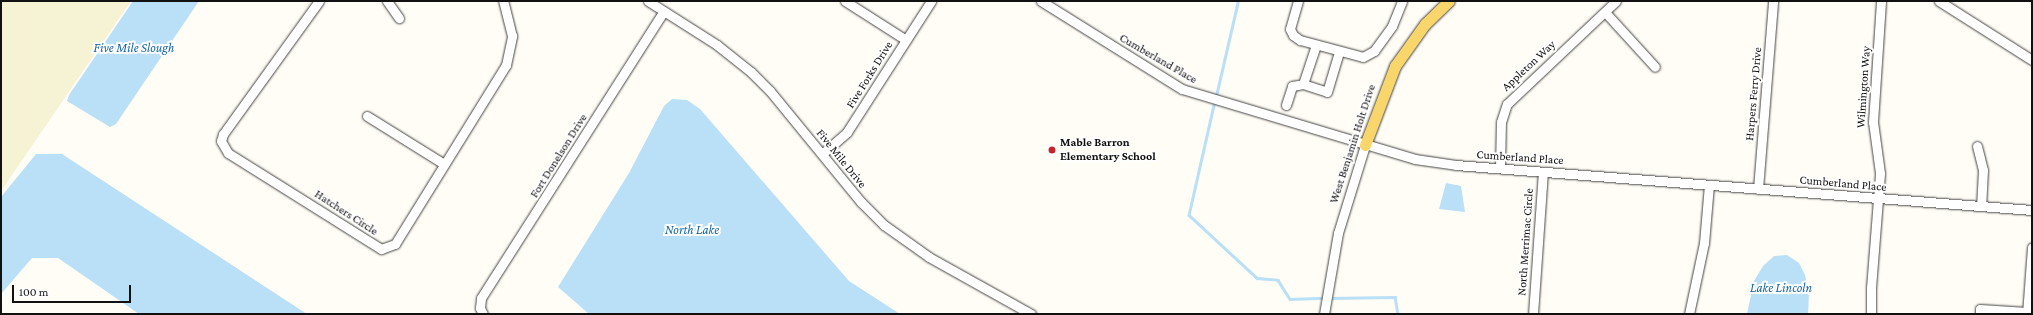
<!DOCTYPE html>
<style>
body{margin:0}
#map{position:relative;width:2033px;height:315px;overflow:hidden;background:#fffdf5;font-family:"Crimson Pro",serif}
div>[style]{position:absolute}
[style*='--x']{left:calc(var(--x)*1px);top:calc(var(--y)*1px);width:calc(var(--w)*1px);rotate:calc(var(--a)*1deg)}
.farmland>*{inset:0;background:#f6f3d4}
.water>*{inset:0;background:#b9e0f7}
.stream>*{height:2.5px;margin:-1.25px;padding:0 1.25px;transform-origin:1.25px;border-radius:1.25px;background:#b9e0f7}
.roads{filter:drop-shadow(0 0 1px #444) drop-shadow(0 0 1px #444)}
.minor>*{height:9px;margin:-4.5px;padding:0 4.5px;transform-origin:4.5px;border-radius:4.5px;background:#fff}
.major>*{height:11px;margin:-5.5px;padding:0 5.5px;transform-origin:5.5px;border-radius:5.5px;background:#f9d66b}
.dots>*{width:11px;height:11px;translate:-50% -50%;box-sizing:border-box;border:2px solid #fff;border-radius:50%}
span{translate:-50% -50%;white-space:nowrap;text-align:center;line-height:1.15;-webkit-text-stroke:4px #fff;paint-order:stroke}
.street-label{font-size:12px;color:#111}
.poi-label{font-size:12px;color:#111;font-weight:700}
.left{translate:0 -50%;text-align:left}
.water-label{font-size:13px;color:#1768a6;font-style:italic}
.frame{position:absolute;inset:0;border:2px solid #111;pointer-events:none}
.scale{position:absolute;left:12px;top:285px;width:119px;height:18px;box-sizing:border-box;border:2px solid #111;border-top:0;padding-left:5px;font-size:12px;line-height:14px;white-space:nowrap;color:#111;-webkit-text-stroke:3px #fff;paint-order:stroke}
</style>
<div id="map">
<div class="farmland">
<div style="clip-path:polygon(1px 1px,131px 1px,1px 191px)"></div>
</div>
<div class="water">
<div style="clip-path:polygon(133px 1px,199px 1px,116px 124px,110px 127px,67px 101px,69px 95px)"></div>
<div style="clip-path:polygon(672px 99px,687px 100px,700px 109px,849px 281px,900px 314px,589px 314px,558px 287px,629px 173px,664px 106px)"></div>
<div style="clip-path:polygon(36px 154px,62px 154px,307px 314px,139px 314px,58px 258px,32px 258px,1px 294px,1px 197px)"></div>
<div style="clip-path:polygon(1446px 183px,1461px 186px,1465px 212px,1439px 209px)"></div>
<div style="clip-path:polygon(1787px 255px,1799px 263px,1805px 275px,1809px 293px,1808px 314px,1747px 314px,1754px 281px,1763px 266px,1774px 256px)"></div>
</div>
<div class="stream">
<div style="--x:1216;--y:96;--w:98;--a:-77"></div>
<div style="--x:1215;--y:101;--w:117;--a:102.8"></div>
<div style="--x:1189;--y:215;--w:93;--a:42.8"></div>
<div style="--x:1257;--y:278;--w:21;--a:5"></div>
<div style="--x:1278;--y:280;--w:22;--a:58"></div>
<div style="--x:1290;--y:299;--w:34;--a:-2"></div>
<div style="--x:1329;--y:298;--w:66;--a:-0.9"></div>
<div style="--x:1395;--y:297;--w:17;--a:80"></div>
</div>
<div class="roads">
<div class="minor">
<div style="--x:319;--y:1;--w:164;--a:125.8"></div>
<div style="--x:223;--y:134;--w:7;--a:106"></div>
<div style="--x:221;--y:141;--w:14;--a:60"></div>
<div style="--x:228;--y:153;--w:181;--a:32.1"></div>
<div style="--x:381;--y:249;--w:15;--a:-20"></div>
<div style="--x:395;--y:244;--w:211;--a:-58.2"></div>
<div style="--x:506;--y:65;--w:30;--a:-78"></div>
<div style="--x:512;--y:36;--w:36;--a:-104"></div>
<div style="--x:387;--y:1;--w:21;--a:55"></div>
<div style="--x:648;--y:1;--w:82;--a:32.5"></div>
<div style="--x:717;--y:45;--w:43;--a:38.5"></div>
<div style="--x:751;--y:72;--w:27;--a:45"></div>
<div style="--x:770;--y:91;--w:144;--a:50.7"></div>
<div style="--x:861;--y:202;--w:33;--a:45"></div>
<div style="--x:884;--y:225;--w:55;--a:35.4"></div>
<div style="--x:929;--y:257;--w:117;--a:29.2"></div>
<div style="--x:845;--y:1;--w:72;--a:32.6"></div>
<div style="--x:1041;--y:1;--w:166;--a:32"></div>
<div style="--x:1182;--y:89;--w:243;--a:16.7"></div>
<div style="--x:1415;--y:159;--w:41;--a:8.3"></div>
<div style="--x:1456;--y:165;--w:578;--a:4.47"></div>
<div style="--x:1298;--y:1;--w:29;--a:106"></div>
<div style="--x:1290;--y:29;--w:7;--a:63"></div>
<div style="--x:1293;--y:35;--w:9;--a:36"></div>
<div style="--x:1300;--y:40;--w:65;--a:15.1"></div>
<div style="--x:1363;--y:57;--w:13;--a:-29"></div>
<div style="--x:1374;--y:51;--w:31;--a:-54"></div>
<div style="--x:1392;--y:26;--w:27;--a:-68"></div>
<div style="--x:1939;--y:1;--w:110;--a:32.4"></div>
<div style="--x:1605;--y:12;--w:74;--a:47.7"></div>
<div style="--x:1316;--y:45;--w:41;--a:108.4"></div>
<div style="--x:1303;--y:84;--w:25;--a:18"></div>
<div style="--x:1327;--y:92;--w:42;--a:-73.3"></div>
<div style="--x:1286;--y:105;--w:20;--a:-72"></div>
<div style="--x:1292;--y:86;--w:11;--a:-10"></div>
<div style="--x:367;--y:116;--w:91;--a:31.9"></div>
<div style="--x:1977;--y:146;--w:25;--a:76"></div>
<div style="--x:1983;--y:170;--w:36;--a:93"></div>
<div style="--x:822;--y:154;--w:33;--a:-41"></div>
<div style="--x:847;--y:132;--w:156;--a:-57.3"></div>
<div style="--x:1500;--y:168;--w:46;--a:-88.8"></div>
<div style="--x:1501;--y:122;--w:19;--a:-72"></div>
<div style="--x:1507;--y:104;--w:150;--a:-43.4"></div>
<div style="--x:1758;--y:189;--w:189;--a:-85.4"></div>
<div style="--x:483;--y:314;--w:7;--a:-117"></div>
<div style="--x:480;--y:308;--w:10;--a:-84"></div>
<div style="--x:481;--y:298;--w:340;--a:-57.5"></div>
<div style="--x:1324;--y:314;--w:82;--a:-80.2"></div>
<div style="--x:1338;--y:233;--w:92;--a:-72.9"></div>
<div style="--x:1533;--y:314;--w:142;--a:-86"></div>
<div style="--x:1689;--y:314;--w:73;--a:-78.1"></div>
<div style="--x:1704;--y:243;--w:58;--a:-85.1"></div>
<div style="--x:1871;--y:314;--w:26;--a:-90"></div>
<div style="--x:1871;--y:288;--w:115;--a:-85.5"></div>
<div style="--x:1880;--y:173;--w:51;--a:-97.8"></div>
<div style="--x:1873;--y:122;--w:121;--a:-86.2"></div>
<div style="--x:1980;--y:314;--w:5;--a:-90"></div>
<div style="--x:1980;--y:309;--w:47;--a:3.7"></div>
<div style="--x:2027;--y:314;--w:67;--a:-85.7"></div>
</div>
<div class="major">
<div style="--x:1365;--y:145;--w:85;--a:-69.2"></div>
<div style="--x:1395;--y:66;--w:52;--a:-54.5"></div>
<div style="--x:1425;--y:24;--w:33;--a:-44"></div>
</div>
</div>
<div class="dots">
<div style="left:1052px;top:150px;background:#c4262e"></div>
</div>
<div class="street-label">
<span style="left:1158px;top:59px;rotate:30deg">Cumberland Place</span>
<span style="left:1529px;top:66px;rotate:-43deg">Appleton Way</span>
<span style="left:870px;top:75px;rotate:-58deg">Five Forks Drive</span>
<span style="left:1864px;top:87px;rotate:-86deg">Wilmington Way</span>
<span style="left:1754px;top:94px;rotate:-85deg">Harpers Ferry Drive</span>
<span style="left:1353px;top:144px;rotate:-72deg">West Benjamin Holt Drive</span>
<span style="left:559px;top:156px;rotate:-58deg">Fort Donelson Drive</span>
<span style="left:1520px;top:158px;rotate:4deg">Cumberland Place</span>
<span style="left:841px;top:159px;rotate:51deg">Five Mile Drive</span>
<span style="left:1843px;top:184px;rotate:5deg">Cumberland Place</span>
<span style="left:346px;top:213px;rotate:33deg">Hatchers Circle</span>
<span style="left:1526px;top:242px;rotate:-86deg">North Merrimac Circle</span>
</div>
<div class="poi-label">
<span class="left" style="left:1060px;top:150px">Mable Barron<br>Elementary School</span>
</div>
<div class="water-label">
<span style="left:134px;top:48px">Five Mile Slough</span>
<span style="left:692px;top:230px">North Lake</span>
<span style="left:1781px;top:288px">Lake Lincoln</span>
</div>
<div class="frame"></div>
<div class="scale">100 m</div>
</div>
